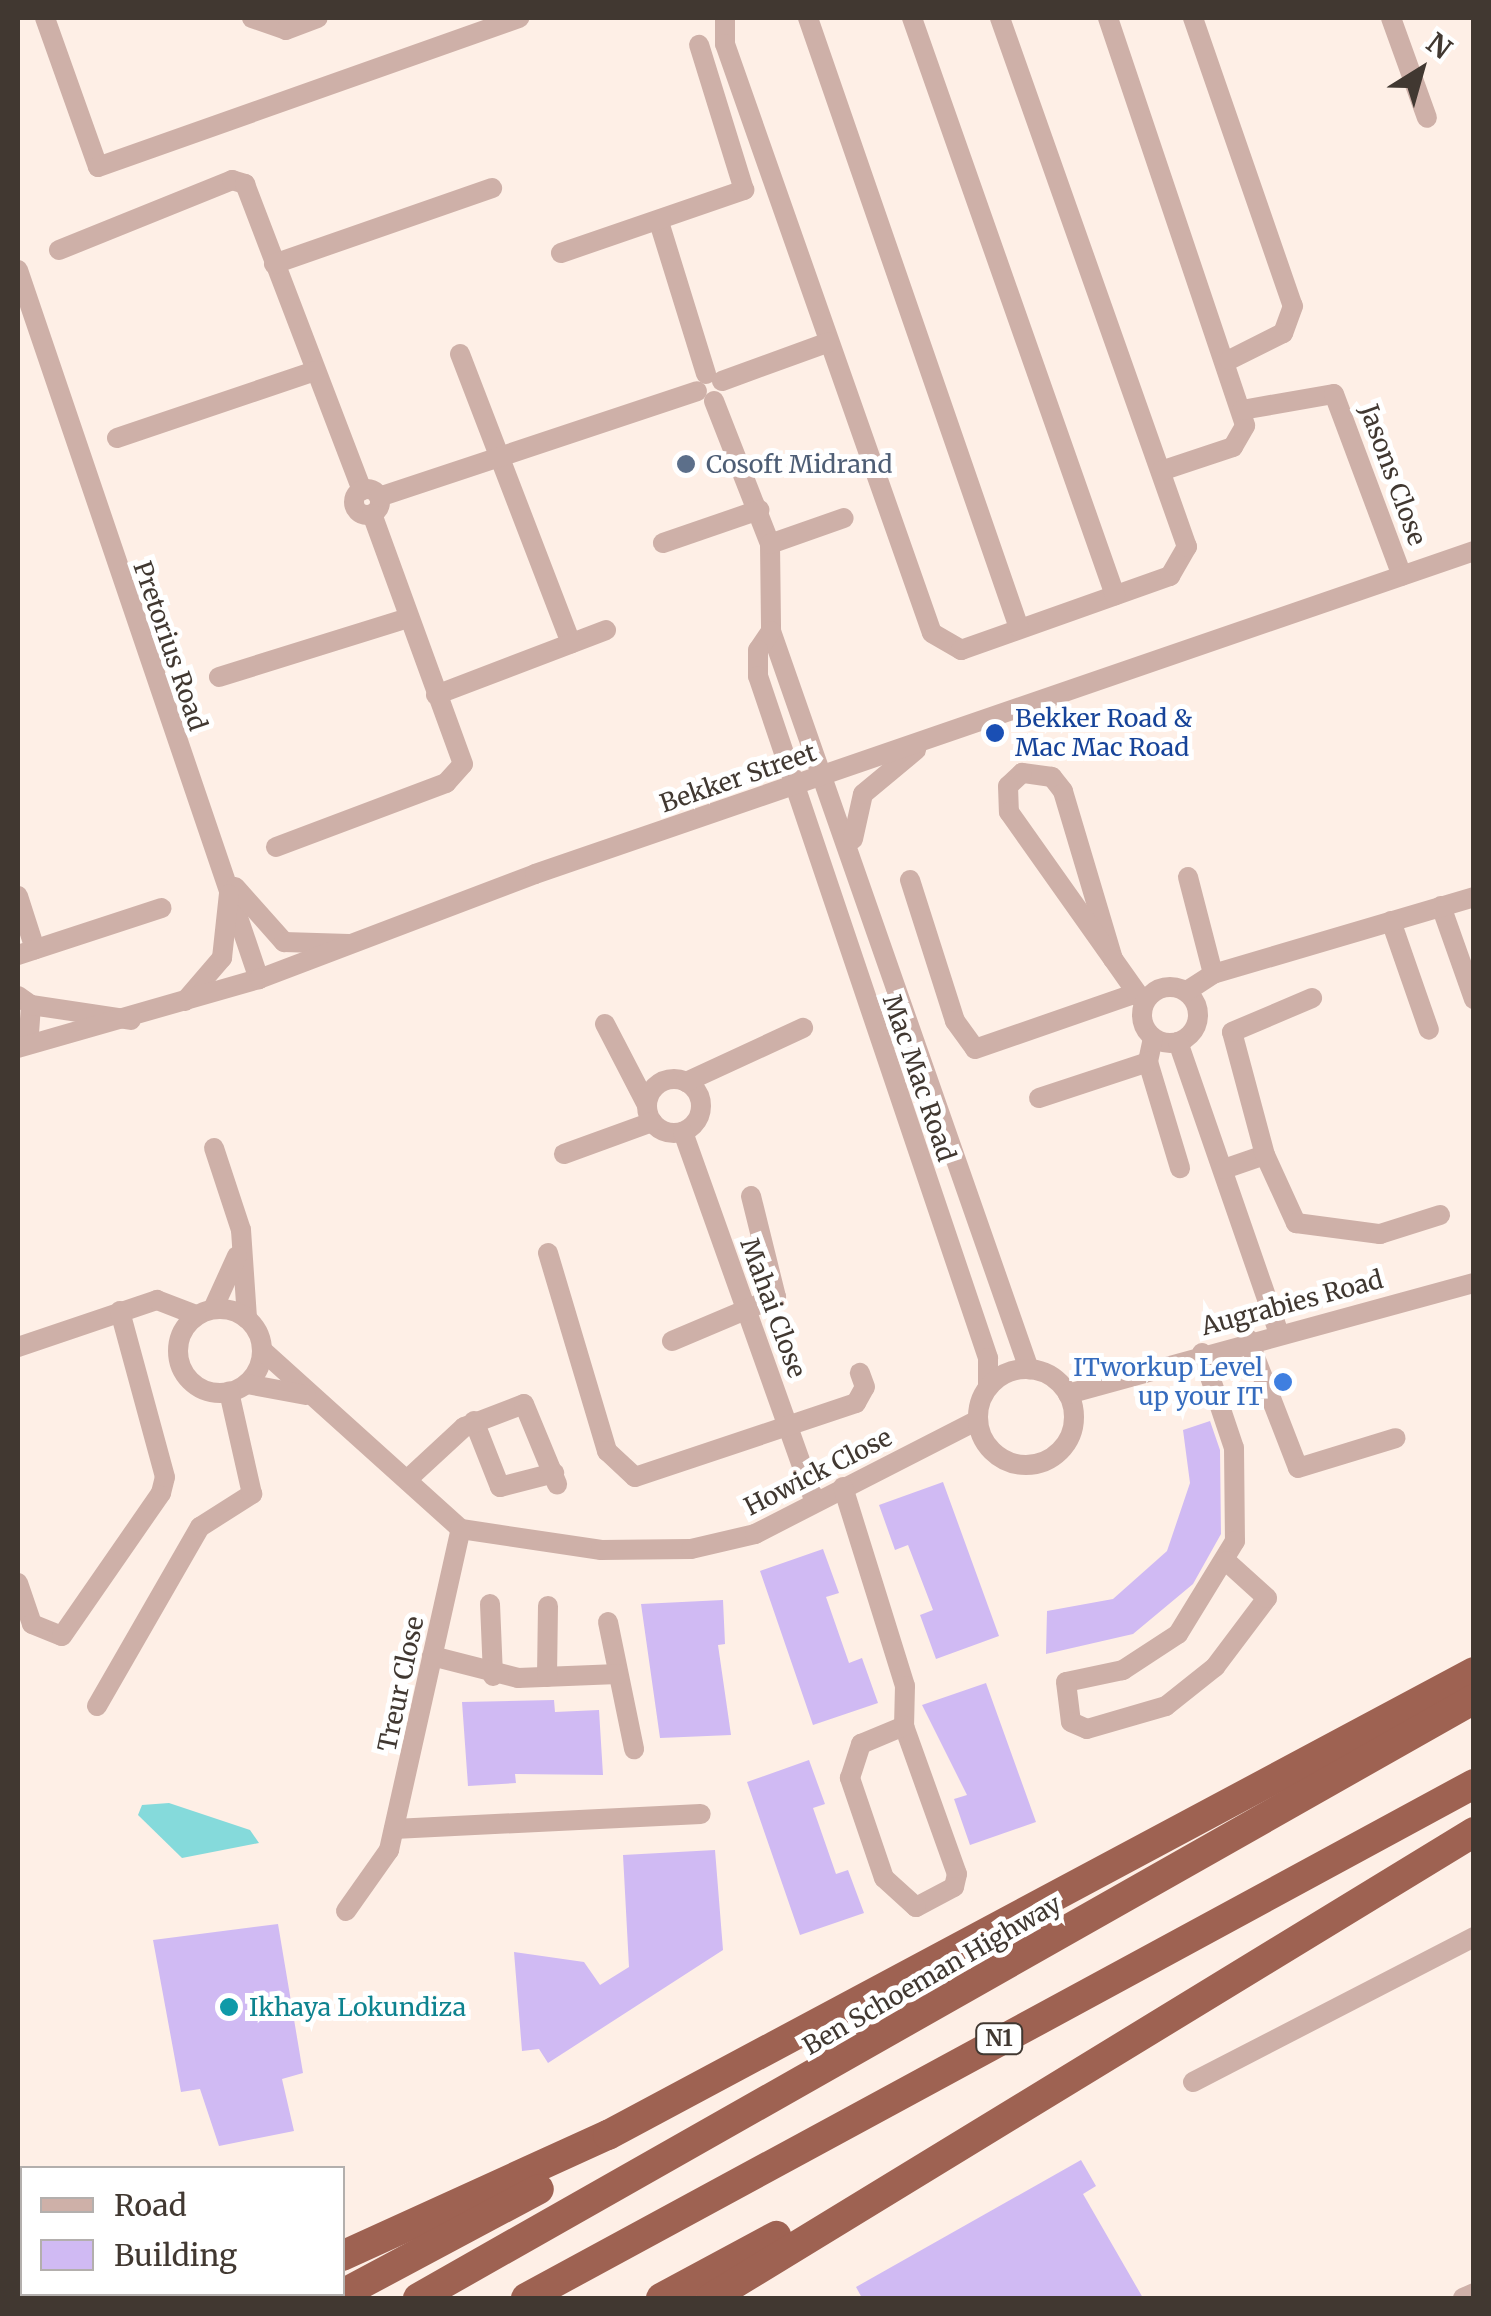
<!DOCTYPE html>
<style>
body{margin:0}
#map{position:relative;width:1491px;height:2316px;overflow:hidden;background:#feefe6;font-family:Merriweather,serif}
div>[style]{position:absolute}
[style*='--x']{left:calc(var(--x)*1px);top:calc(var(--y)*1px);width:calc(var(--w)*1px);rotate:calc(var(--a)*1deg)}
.water>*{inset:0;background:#85dadb}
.building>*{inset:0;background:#d0baf3}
.minor>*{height:20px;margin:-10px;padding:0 10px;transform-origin:10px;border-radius:10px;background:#ceb0a8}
.minor>.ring{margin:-10px;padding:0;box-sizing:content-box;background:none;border:20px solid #ceb0a8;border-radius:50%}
.highway>*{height:30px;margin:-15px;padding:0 15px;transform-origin:15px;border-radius:15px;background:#9e6252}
.dots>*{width:28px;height:28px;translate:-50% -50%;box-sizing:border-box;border:5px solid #fff;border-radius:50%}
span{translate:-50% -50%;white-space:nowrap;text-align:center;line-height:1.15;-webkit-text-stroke:10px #fff;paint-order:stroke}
.shield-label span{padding:2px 8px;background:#fff;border:2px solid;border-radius:8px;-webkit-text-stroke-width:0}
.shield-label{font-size:22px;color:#413831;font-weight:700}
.service-label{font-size:25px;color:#4e5e75}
.left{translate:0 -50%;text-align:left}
.street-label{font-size:25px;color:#413831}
.transit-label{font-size:25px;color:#164399}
.shop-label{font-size:25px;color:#366cbe}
.right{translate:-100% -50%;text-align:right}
.culture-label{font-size:25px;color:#0d838f}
.frame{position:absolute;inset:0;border:20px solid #413831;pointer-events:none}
.legend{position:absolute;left:20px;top:2166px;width:325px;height:130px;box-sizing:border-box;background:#fff;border:2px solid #b3afad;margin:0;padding:12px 18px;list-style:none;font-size:30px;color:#413831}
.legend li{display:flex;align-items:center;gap:20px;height:50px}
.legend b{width:50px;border:2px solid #b3afad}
.north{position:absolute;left:1371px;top:20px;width:100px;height:100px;-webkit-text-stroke:8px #fff;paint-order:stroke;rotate:37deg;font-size:28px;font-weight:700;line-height:40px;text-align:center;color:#413831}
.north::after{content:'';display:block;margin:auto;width:35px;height:45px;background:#413831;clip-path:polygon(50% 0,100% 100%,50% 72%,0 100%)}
</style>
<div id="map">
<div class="water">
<div style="clip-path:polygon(169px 1803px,250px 1830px,259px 1843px,182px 1858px,138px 1815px,142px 1805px)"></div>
</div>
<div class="building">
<div style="clip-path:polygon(1210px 1421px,1220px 1450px,1221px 1534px,1193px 1584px,1133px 1634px,1046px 1654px,1047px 1611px,1113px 1599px,1167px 1551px,1190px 1483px,1183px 1430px)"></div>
<div style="clip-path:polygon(943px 1482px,999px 1636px,936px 1659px,920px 1615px,933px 1610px,908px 1545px,895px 1550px,879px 1505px)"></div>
<div style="clip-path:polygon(823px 1549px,839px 1593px,826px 1597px,849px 1663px,862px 1658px,878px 1703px,813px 1725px,760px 1571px)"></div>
<div style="clip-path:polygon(723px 1600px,725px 1644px,718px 1645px,731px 1735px,660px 1738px,641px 1604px)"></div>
<div style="clip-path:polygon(986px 1683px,1036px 1822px,970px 1845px,954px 1799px,967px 1795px,922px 1705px)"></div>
<div style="clip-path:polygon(554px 1700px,555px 1712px,599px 1710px,603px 1775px,515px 1774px,516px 1783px,468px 1786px,462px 1702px)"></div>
<div style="clip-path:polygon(809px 1760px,825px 1804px,813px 1808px,836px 1874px,848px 1870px,864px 1913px,800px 1935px,747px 1782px)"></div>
<div style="clip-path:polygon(715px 1850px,723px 1950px,548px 2063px,539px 2049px,522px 2051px,514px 1952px,584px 1962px,600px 1985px,629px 1967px,623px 1855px)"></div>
<div style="clip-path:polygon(278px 1924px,303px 2073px,282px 2079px,294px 2131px,219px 2146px,200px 2089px,181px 2092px,153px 1940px)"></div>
<div style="clip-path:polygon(1081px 2160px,1096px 2186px,1083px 2194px,1143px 2298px,862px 2298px,856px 2287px)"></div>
</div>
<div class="minor">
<div style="--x:45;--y:18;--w:158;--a:70.4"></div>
<div style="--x:98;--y:167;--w:447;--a:-19.5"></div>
<div style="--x:252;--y:18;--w:36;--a:19"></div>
<div style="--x:286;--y:30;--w:34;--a:-21"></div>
<div style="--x:725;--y:18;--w:26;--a:90"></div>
<div style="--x:725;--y:44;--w:624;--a:70.64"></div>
<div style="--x:932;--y:633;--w:34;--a:30"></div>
<div style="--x:961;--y:650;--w:222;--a:-19.5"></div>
<div style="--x:1170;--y:576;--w:34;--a:-60"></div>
<div style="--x:1187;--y:547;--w:561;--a:-109.47"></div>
<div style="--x:808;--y:18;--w:645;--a:70.92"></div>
<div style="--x:912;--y:18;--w:612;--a:70.62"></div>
<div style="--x:1108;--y:18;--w:430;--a:71.4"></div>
<div style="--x:1245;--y:426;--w:24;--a:120"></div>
<div style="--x:1233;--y:447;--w:76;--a:161.6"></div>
<div style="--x:1193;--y:18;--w:305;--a:70.9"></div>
<div style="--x:1293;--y:306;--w:29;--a:110"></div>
<div style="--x:1283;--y:333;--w:60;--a:153.4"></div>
<div style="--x:1391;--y:18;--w:106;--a:70.2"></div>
<div style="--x:659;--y:222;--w:159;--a:72.8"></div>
<div style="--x:59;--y:250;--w:187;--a:-22"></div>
<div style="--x:232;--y:180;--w:14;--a:17"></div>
<div style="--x:245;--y:184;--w:328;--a:69.1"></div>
<div style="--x:561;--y:253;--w:194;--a:-19"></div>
<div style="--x:744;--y:190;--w:152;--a:-107.2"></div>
<div style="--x:274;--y:264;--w:231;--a:-19.2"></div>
<div style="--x:18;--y:270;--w:749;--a:71.23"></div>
<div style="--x:460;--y:354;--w:310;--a:69"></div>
<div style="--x:722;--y:381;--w:114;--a:-20"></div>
<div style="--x:714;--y:401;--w:154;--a:68.6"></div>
<div style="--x:770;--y:544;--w:87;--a:89.3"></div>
<div style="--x:771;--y:631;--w:782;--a:70.73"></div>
<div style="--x:1242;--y:410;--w:93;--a:-9.9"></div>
<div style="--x:1334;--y:394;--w:194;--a:69.5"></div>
<div style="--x:117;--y:438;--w:209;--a:-18.7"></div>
<div class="ring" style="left:354px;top:489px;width:6px;height:6px"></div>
<div style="--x:379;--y:497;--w:335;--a:-18.4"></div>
<div style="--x:663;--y:543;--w:102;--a:-19"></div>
<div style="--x:770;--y:544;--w:78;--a:-19.4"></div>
<div style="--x:771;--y:631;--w:23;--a:124"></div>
<div style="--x:758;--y:650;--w:26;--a:90"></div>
<div style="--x:758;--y:676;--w:720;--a:71.36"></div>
<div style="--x:988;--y:1358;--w:29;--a:90"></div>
<div style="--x:219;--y:677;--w:199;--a:-17.3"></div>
<div style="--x:436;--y:695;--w:182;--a:-20.9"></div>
<div style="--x:853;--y:839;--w:46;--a:-77.5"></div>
<div style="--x:863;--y:794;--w:69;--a:-39.7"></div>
<div style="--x:276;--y:847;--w:182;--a:-20.6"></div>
<div style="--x:446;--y:783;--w:25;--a:-48"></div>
<div style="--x:463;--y:764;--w:266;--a:-110"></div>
<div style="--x:1188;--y:877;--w:100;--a:75.5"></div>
<div style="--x:910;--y:880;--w:148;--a:72.3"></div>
<div style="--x:955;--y:1021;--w:34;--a:54"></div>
<div style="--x:975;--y:1049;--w:171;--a:-19.1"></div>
<div style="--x:235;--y:887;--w:74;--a:48.3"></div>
<div style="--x:284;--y:942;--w:65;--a:1.8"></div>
<div style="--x:18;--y:896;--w:56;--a:72.2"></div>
<div style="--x:1441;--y:906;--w:99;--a:70.5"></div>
<div style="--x:1391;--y:921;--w:115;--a:70.8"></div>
<div style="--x:18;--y:955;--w:151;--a:-18.1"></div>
<div style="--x:1113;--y:959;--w:175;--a:-106.6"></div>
<div style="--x:1063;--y:791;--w:18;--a:-128"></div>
<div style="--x:1052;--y:777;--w:30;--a:-172"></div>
<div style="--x:1022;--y:773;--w:19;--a:137"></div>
<div style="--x:1008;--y:786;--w:26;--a:88"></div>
<div style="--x:1009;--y:812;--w:180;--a:54.7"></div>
<div style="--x:1113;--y:959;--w:54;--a:54.8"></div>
<div class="ring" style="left:1142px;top:987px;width:36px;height:36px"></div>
<div style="--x:1187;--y:991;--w:31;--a:-33"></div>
<div style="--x:1213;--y:974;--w:272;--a:-16.4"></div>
<div style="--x:18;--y:996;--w:16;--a:35"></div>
<div style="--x:31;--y:1005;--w:39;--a:94"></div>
<div style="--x:185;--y:1001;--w:57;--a:-49.3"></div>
<div style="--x:222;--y:958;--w:64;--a:-83.8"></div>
<div style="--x:31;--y:1005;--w:101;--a:8.5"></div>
<div style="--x:605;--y:1024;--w:91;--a:62.6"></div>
<div style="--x:1153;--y:1038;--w:25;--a:102"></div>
<div style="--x:1148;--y:1062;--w:111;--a:73.2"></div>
<div style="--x:1178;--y:1042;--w:305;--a:70.9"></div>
<div style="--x:18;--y:1048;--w:251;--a:-16"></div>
<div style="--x:259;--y:979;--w:295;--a:-20.8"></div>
<div style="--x:535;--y:874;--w:993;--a:-18.98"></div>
<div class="ring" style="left:647px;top:1079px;width:34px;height:34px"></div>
<div style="--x:686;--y:1082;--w:129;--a:-24.8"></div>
<div style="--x:1039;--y:1098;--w:115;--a:-18.3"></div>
<div style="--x:683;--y:1132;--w:393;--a:70.4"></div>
<div style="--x:214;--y:1148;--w:86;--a:71.8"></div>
<div style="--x:241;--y:1230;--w:89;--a:86.1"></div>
<div style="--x:564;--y:1154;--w:94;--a:-20"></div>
<div style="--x:1265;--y:1155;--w:75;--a:65.5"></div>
<div style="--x:1296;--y:1223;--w:85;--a:7.5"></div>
<div style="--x:1380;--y:1234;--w:63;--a:-17.6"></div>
<div style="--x:1224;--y:1169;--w:43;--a:-18.9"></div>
<div style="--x:1265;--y:1155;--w:127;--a:-105"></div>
<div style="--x:1232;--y:1032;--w:87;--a:-23"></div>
<div style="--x:548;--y:1253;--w:207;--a:73.4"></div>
<div style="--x:607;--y:1451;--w:38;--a:43"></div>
<div style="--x:635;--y:1477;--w:233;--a:-18.5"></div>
<div style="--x:856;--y:1403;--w:18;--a:-61"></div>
<div style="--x:865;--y:1387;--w:15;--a:-110"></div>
<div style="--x:213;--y:1309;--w:58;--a:-65.6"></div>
<div class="ring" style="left:178px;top:1309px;width:64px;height:64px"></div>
<div style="--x:1248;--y:1339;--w:138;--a:68.8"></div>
<div style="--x:1298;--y:1468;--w:102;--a:-17"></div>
<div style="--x:672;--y:1341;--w:113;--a:-22.9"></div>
<div style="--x:776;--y:1297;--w:104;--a:-103.9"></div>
<div style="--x:18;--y:1347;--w:147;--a:-18.7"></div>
<div style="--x:157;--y:1300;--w:42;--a:21"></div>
<div style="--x:262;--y:1350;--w:268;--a:42"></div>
<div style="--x:461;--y:1529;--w:142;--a:8.5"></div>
<div style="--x:601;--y:1550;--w:90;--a:-0.6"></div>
<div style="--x:691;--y:1549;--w:66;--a:-13.2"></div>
<div style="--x:755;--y:1534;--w:250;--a:-27.1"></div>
<div style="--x:1202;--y:1353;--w:100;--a:71.4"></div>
<div style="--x:1234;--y:1448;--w:93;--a:89.4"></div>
<div style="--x:1235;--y:1541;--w:109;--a:121.5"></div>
<div style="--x:1178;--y:1634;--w:66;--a:146.8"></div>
<div style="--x:1123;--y:1670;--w:58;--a:168.1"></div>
<div style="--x:1066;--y:1682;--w:40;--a:82.9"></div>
<div style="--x:1071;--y:1722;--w:17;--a:24"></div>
<div style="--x:1087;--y:1729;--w:82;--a:-16.2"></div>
<div style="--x:1166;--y:1706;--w:63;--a:-38.5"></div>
<div style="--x:1215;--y:1667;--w:86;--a:-53"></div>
<div style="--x:1267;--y:1598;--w:55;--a:-137.9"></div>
<div class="ring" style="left:978px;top:1369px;width:76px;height:76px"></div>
<div style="--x:247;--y:1384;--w:60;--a:10.6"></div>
<div style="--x:1068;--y:1394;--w:421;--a:-15.3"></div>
<div style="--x:474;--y:1421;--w:71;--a:68.5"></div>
<div style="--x:500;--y:1487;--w:56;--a:-14.5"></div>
<div style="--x:409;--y:1478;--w:75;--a:-42.8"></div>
<div style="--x:464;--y:1427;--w:64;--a:-21"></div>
<div style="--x:524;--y:1404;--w:87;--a:67.6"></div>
<div style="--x:843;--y:1487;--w:208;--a:72.7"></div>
<div style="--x:905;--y:1686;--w:40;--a:91.4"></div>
<div style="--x:904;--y:1726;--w:157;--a:70.3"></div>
<div style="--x:957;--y:1874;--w:13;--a:103"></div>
<div style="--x:954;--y:1887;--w:43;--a:152.2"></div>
<div style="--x:916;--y:1907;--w:43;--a:-137.8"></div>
<div style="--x:884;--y:1878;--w:106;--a:-108.8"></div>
<div style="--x:850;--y:1778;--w:36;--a:-72"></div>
<div style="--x:861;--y:1744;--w:47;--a:-22.7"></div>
<div style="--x:18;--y:1583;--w:43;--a:71.1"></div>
<div style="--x:32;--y:1624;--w:32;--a:22"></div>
<div style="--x:62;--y:1636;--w:174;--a:-55.3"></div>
<div style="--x:161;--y:1493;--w:16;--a:-76"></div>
<div style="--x:165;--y:1477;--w:172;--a:-105.2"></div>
<div style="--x:490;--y:1604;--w:72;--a:87.6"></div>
<div style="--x:608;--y:1622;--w:130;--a:78.4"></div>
<div style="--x:432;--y:1656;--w:89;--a:14.3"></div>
<div style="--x:518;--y:1678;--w:100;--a:-2.3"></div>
<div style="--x:547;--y:1677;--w:71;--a:-89.2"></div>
<div style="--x:97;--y:1706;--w:207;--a:-60.1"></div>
<div style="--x:200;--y:1527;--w:62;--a:-32.4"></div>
<div style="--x:252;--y:1494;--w:105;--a:-102.7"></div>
<div style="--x:394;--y:1829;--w:307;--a:-2.8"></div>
<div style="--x:346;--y:1911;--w:75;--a:-54.8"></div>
<div style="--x:389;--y:1850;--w:329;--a:-77.4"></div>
<div style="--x:1193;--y:2082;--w:316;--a:-27.3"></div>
<div style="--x:1463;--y:2298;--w:12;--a:-24"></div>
</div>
<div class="highway">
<div style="--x:342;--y:2256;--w:292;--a:-24.5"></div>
<div style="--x:608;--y:2135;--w:982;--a:-28.13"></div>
<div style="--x:231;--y:2298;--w:18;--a:-13"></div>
<div style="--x:335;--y:2298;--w:231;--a:-28.1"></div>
<div style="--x:418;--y:2298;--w:1214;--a:-29.56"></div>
<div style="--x:526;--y:2298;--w:1078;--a:-28.47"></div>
<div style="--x:661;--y:2298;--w:131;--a:-28.3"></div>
<div style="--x:711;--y:2298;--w:894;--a:-31.41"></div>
</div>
<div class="dots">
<div style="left:686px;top:464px;background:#5c6f8a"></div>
<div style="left:995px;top:733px;background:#1a4fb4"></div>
<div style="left:1283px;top:1382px;background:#3f7fe0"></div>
<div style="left:229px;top:2007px;background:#0f9aa8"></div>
</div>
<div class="shield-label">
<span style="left:999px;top:2039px">N1</span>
</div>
<div class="service-label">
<span class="left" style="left:706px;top:464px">Cosoft Midrand</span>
</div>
<div class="street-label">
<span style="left:1393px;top:475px;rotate:70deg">Jasons Close</span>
<span style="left:170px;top:646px;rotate:71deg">Pretorius Road</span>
<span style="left:738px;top:778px;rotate:-19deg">Bekker Street</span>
<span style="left:919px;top:1078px;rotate:71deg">Mac Mac Road</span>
<span style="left:1292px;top:1303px;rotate:-15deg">Augrabies Road</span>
<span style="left:773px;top:1308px;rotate:70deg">Mahai Close</span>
<span style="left:818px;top:1472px;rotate:-27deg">Howick Close</span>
<span style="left:401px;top:1684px;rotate:-78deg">Treur Close</span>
<span style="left:932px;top:1975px;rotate:-30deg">Ben Schoeman Highway</span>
</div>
<div class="transit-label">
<span class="left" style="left:1015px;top:733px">Bekker Road &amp;<br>Mac Mac Road</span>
</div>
<div class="shop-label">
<span class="right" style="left:1263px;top:1382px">ITworkup Level<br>up your IT</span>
</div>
<div class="culture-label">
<span class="left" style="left:249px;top:2007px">Ikhaya Lokundiza</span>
</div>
<div class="frame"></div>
<ul class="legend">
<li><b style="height:12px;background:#ceb0a8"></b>Road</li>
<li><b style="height:28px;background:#d0baf3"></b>Building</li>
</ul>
<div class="north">N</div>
</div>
